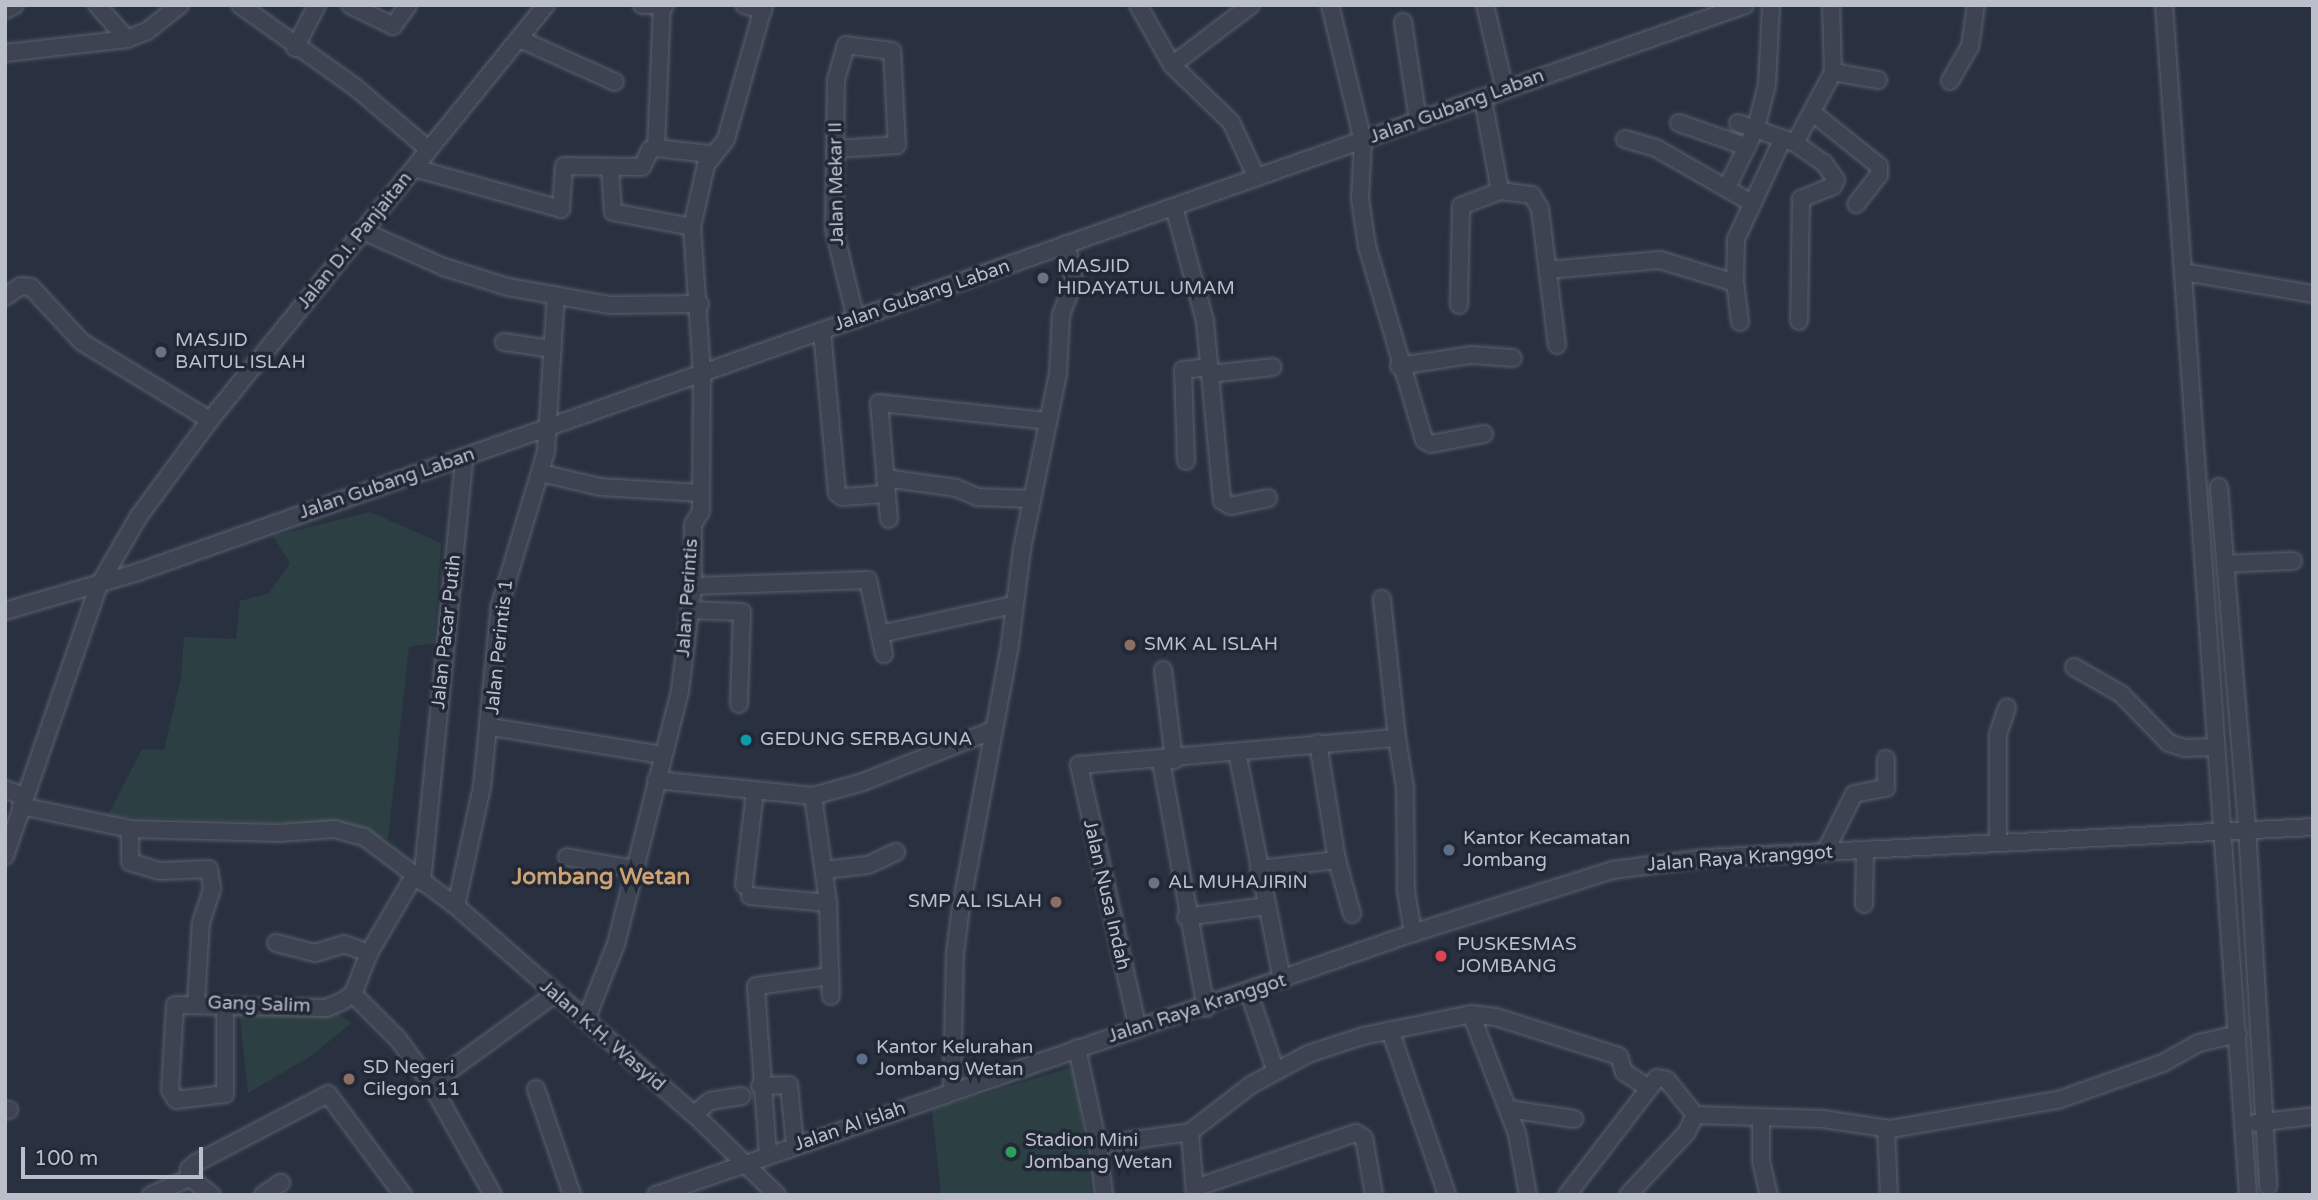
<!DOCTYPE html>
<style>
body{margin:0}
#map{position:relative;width:2318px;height:1200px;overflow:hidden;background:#293140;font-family:"Varela Round",sans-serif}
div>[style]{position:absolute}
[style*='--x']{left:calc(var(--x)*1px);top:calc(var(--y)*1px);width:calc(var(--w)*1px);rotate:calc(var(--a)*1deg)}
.green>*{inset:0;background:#2c3f42}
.roads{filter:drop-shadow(0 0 2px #5b616e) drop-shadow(0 0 2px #5b616e)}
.minor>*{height:16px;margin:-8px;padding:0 8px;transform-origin:8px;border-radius:8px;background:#3d4350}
.dots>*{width:19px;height:19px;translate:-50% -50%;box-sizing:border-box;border:4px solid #222836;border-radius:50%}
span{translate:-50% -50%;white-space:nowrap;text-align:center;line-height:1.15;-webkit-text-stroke:7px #222836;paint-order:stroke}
.street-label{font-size:19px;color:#babfca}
.poi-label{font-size:19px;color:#babfca}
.left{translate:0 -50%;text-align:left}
.right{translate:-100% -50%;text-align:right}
.quarter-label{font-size:23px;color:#cda272;font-weight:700}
.frame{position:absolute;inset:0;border:7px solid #babfca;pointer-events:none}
.scale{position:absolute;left:21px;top:1147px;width:182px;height:32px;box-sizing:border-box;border:4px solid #babfca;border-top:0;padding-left:9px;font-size:21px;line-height:24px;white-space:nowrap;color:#babfca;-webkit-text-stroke:5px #222836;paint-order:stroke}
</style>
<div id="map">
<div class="green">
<div style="clip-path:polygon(370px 512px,441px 543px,434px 643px,409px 647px,388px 839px,328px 824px,107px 817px,142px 749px,164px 750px,181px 678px,184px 637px,236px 639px,240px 601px,269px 593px,290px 563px,273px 536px)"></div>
<div style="clip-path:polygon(320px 1002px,352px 1023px,308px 1058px,248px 1093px,239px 1007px)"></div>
<div style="clip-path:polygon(1075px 1066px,1092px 1195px,941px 1195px,932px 1110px)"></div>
</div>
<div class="roads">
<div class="minor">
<div style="--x:97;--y:5;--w:45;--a:48.6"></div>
<div style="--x:240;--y:5;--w:141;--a:35.5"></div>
<div style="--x:355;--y:87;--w:96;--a:40.3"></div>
<div style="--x:350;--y:5;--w:48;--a:26"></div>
<div style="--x:393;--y:26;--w:26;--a:-54"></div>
<div style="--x:642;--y:5;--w:23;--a:0"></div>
<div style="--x:744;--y:5;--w:20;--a:15"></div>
<div style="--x:1138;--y:5;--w:69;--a:60.5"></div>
<div style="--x:1172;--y:65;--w:82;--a:44"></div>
<div style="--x:1231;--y:122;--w:60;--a:65.2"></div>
<div style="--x:1330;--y:5;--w:140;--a:76.4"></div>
<div style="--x:1363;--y:141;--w:58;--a:93"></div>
<div style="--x:1360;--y:199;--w:48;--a:81.5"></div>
<div style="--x:1367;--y:246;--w:202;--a:73.6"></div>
<div style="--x:1424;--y:440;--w:8;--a:30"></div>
<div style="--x:1431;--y:444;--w:54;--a:-10.7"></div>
<div style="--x:1485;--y:5;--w:87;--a:76.8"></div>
<div style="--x:2164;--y:5;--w:1193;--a:85.96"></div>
<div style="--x:5;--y:10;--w:11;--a:-27"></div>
<div style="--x:1403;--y:22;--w:99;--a:81.3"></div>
<div style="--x:520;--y:39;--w:104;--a:24.4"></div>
<div style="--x:295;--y:48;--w:48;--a:-62.9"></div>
<div style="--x:5;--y:53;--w:123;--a:-6.5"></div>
<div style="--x:127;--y:39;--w:22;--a:-22"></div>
<div style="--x:147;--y:31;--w:42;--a:-38.2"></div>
<div style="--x:1172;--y:65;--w:99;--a:-37.2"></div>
<div style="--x:1833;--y:72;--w:46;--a:10.1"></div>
<div style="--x:1950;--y:81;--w:39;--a:-60"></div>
<div style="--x:1970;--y:47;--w:42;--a:-81.9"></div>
<div style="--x:1813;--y:113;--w:85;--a:38.8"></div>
<div style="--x:1879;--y:166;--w:9;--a:90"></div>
<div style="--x:1879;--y:175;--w:37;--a:128"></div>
<div style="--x:1679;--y:123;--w:72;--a:19.4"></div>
<div style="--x:1738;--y:123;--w:60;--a:19.3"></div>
<div style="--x:1795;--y:143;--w:35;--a:35"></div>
<div style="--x:1824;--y:163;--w:21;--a:55"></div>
<div style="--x:1836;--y:180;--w:7;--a:117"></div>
<div style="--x:1833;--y:186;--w:35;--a:158"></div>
<div style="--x:1801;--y:199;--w:122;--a:90.9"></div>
<div style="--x:1625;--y:139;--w:32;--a:16"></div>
<div style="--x:1656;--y:148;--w:108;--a:29.9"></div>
<div style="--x:1795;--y:143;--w:81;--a:-61.8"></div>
<div style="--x:1833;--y:72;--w:67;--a:-91.7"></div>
<div style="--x:656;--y:148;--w:141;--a:-87.6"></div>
<div style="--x:838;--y:149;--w:59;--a:-3.9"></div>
<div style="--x:897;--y:145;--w:94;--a:-93"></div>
<div style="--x:892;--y:51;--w:46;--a:-172.6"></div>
<div style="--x:846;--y:45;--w:36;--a:106"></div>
<div style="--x:836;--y:80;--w:149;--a:90.8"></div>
<div style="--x:834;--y:229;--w:93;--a:76.3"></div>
<div style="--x:610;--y:167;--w:45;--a:86.2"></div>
<div style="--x:613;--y:212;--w:80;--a:10.8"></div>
<div style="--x:414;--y:168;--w:153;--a:15.6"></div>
<div style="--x:561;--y:209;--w:43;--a:-86"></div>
<div style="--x:564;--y:166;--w:78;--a:0.7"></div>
<div style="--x:642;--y:167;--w:19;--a:-65"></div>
<div style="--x:650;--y:150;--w:6;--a:-18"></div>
<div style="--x:656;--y:148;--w:54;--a:6.3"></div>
<div style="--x:1728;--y:185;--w:64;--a:-63.8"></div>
<div style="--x:1756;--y:128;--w:44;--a:-75.7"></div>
<div style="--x:1767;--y:85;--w:80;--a:-87.1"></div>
<div style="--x:1500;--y:191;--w:32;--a:7"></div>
<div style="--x:1532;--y:195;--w:16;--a:60"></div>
<div style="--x:1540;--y:209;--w:137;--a:82.9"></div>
<div style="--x:1174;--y:207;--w:118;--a:74.8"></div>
<div style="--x:1205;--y:321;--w:181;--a:84.6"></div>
<div style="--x:1222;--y:501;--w:10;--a:29"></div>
<div style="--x:1231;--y:506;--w:38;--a:-12"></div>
<div style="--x:363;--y:231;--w:89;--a:24"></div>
<div style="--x:444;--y:267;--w:67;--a:17.4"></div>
<div style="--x:508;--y:287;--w:104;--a:10"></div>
<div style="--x:610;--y:305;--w:90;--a:-0.6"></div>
<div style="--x:1548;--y:270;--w:112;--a:-5.1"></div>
<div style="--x:1660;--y:260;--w:78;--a:17"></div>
<div style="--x:2183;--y:272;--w:132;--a:9.6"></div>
<div style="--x:5;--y:297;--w:19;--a:-35"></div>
<div style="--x:21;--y:286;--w:10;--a:6"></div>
<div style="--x:31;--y:287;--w:75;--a:47.2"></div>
<div style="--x:82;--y:342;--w:150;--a:31.4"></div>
<div style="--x:1459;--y:305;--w:99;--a:-88.8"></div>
<div style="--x:1461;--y:206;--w:42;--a:-21"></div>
<div style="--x:1500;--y:191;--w:94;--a:-100.5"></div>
<div style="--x:1740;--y:322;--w:39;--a:-97"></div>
<div style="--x:1735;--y:283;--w:44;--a:-88.7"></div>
<div style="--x:1736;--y:239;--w:111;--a:-65"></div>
<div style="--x:822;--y:331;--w:163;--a:84.7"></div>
<div style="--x:837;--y:493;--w:6;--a:39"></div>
<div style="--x:842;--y:497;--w:44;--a:-3.9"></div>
<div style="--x:504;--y:342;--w:49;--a:8.3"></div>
<div style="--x:1399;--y:366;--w:74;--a:-8.6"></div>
<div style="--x:1472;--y:355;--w:41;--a:4.2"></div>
<div style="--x:1210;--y:374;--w:63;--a:-6.3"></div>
<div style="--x:1186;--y:461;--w:91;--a:-91.9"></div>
<div style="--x:1183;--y:370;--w:26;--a:-7"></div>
<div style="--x:541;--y:473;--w:61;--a:13.3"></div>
<div style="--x:600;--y:487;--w:100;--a:3.4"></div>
<div style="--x:885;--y:478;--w:72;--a:8"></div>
<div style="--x:956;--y:488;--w:23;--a:23"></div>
<div style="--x:977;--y:497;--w:54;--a:2.1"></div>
<div style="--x:2219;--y:487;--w:342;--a:85.3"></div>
<div style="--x:2247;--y:828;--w:359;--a:86.6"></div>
<div style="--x:889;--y:519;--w:116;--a:-94.9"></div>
<div style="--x:879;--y:403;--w:170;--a:6.1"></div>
<div style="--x:2226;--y:564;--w:67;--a:-2.6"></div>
<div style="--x:693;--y:586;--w:175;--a:-2"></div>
<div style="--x:868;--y:580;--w:76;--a:77.8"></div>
<div style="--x:690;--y:610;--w:52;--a:2.2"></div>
<div style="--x:742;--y:612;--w:92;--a:91.9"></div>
<div style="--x:5;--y:611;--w:139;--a:-16.3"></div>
<div style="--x:138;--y:572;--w:1704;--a:-19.43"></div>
<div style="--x:880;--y:634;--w:136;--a:-12.3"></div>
<div style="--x:2074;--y:667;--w:54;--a:29.9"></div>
<div style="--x:2121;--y:694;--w:69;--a:45.6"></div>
<div style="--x:2169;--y:743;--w:16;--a:18"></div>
<div style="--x:2184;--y:748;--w:32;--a:-2"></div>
<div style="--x:1163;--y:670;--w:91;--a:83"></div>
<div style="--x:491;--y:727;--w:173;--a:9.3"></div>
<div style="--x:1397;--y:738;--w:51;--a:80.9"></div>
<div style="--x:1405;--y:788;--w:103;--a:89.4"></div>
<div style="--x:1406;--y:891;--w:43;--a:80.5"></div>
<div style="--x:1318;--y:743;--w:119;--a:80.8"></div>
<div style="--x:1337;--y:860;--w:56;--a:74.5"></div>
<div style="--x:1237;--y:752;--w:232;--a:78.8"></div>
<div style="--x:1161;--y:761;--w:251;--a:79.7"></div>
<div style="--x:656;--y:780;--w:158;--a:5.8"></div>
<div style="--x:813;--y:796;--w:52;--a:-15.6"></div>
<div style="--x:863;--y:782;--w:140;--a:-21.8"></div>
<div style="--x:5;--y:789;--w:22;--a:22"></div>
<div style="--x:813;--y:796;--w:108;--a:82"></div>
<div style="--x:828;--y:903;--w:93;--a:88.2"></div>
<div style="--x:21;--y:806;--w:111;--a:11.9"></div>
<div style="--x:130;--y:829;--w:149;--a:1.5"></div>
<div style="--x:279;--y:833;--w:55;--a:-4.2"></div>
<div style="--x:334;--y:829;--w:31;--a:15"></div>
<div style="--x:364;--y:837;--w:115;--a:36.9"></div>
<div style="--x:456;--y:906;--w:316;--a:41.2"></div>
<div style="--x:694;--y:1114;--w:116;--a:44.3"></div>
<div style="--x:130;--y:829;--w:33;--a:90"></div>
<div style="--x:130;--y:862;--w:31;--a:17"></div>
<div style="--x:160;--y:871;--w:49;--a:-2.3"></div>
<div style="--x:209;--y:869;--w:20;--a:81"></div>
<div style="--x:212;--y:889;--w:35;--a:108"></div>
<div style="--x:201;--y:922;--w:81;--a:93.5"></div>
<div style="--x:1998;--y:843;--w:109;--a:-90"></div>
<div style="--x:1998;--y:734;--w:28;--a:-71"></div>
<div style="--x:1825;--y:852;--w:65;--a:-63.4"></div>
<div style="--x:1854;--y:794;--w:33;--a:-11"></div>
<div style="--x:1886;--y:788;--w:29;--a:-90"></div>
<div style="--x:5;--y:856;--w:287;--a:-70.9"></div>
<div style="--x:99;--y:585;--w:80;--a:-59.9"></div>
<div style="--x:139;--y:516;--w:119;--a:-53.5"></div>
<div style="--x:210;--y:420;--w:534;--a:-51.01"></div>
<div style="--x:567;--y:857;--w:68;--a:10.2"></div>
<div style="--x:1259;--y:869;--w:79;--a:-6.6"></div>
<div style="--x:824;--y:870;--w:44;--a:-6.5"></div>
<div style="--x:868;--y:865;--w:31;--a:-25"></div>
<div style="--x:422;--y:882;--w:426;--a:-84.3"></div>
<div style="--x:744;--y:885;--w:94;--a:-83.3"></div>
<div style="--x:750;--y:896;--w:78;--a:5.1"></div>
<div style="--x:1864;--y:904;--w:53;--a:-88.9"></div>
<div style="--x:456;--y:906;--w:122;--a:-77.7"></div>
<div style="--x:482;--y:787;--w:183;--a:-84.4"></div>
<div style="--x:500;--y:605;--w:160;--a:-73.3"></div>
<div style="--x:546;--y:452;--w:157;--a:-86.4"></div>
<div style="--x:1186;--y:917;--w:81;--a:-7.8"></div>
<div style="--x:276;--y:943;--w:40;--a:14.4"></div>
<div style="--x:315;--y:953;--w:30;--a:-17"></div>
<div style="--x:344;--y:944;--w:27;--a:20"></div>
<div style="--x:1249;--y:993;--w:80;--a:71.1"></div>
<div style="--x:353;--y:994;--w:64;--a:45"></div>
<div style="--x:398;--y:1039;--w:56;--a:53.7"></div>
<div style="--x:431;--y:1084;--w:127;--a:60.8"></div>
<div style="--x:225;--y:1007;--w:87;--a:90"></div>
<div style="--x:225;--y:1094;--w:49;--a:173"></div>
<div style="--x:176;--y:1100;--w:12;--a:-121"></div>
<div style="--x:170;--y:1090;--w:85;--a:-86.6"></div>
<div style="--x:175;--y:1005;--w:151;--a:1.1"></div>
<div style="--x:326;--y:1008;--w:16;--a:-22"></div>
<div style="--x:341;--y:1002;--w:14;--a:-34"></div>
<div style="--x:353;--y:994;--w:44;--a:-68.7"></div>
<div style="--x:369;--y:953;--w:89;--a:-59.7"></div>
<div style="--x:1471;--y:1014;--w:129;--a:69"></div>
<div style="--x:1517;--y:1134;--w:62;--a:79.8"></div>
<div style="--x:586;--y:1020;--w:82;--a:-68.5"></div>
<div style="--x:616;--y:944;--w:261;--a:-75.8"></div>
<div style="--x:680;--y:691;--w:106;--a:-82.9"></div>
<div style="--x:693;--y:586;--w:61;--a:-90"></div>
<div style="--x:693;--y:525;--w:16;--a:-60"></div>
<div style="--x:701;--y:511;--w:138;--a:-89.6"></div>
<div style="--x:702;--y:373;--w:146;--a:-93.9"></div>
<div style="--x:692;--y:227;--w:64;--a:-77.3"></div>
<div style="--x:706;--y:165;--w:33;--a:-52"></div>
<div style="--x:726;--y:139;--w:139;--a:-74.2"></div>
<div style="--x:1138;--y:1029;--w:271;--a:-102.6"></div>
<div style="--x:1079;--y:765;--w:319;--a:-4.9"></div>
<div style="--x:1397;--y:738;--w:140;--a:-96.2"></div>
<div style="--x:1390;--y:1030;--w:175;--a:70.9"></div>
<div style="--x:1077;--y:1048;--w:99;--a:77.8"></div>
<div style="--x:1098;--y:1145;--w:50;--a:83.2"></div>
<div style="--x:431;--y:1084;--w:153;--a:-36"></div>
<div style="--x:760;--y:1086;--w:29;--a:-2"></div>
<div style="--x:789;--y:1085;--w:60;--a:84.3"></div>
<div style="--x:536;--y:1089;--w:112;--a:71.2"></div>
<div style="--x:952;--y:1092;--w:139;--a:-88.8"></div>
<div style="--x:955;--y:953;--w:46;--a:-82.6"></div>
<div style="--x:961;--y:907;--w:268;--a:-79.4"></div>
<div style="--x:1010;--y:644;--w:96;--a:-82.8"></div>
<div style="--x:1022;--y:549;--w:179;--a:-78.4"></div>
<div style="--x:1058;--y:374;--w:59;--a:-87.1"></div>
<div style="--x:1061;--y:315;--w:36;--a:-69"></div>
<div style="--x:1074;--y:281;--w:38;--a:-101"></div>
<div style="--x:1509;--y:1109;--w:66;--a:8.7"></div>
<div style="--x:5;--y:1110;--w:4;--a:0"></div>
<div style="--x:694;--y:1114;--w:21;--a:-39"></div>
<div style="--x:710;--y:1101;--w:32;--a:-9"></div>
<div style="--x:1761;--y:1118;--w:43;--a:90"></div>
<div style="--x:1761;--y:1161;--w:35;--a:77"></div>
<div style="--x:2256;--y:1123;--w:57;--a:-7"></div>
<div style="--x:1886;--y:1129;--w:66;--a:87.4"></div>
<div style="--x:1190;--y:1132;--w:63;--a:85.5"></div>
<div style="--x:1098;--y:1145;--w:93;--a:-8"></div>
<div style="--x:1190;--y:1132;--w:77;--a:-37.6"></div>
<div style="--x:1251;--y:1085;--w:65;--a:-28.5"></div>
<div style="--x:1308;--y:1054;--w:58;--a:-18.1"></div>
<div style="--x:1363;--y:1036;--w:110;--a:-11.5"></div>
<div style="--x:1471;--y:1014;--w:25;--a:7"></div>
<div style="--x:1496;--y:1017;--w:129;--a:17.6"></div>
<div style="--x:1619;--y:1056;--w:17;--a:73"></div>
<div style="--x:1624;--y:1072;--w:27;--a:33"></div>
<div style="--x:768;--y:1155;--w:169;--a:-94.1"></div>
<div style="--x:756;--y:986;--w:75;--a:-7.7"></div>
<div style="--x:190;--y:1178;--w:9;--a:-96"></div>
<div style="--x:189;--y:1169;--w:9;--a:-41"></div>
<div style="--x:196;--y:1163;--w:149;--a:-27.6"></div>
<div style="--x:328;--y:1094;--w:126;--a:53.4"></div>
<div style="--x:190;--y:1178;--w:28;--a:38"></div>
<div style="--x:1195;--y:1188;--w:170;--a:-18.9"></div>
<div style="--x:1356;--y:1133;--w:9;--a:32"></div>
<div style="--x:1364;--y:1138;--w:58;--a:80"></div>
<div style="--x:151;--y:1195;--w:43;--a:-23.6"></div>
<div style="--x:263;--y:1195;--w:22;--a:-34"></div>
<div style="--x:656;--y:1195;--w:801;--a:-19.09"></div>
<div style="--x:1413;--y:933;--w:210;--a:-17.5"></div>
<div style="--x:1613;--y:870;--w:93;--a:-7.4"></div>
<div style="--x:1705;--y:858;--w:609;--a:-2.92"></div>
<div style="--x:1567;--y:1195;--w:148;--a:-52.4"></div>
<div style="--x:1657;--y:1078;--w:10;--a:11"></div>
<div style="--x:1667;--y:1080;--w:45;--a:51.3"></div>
<div style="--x:1695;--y:1115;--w:128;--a:1.8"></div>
<div style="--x:1823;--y:1119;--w:69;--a:8.4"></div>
<div style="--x:1891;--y:1129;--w:169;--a:-9.9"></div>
<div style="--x:2058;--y:1100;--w:111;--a:-19.4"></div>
<div style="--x:2163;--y:1063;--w:41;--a:-29.1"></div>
<div style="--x:2199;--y:1043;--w:40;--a:-13"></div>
<div style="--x:1628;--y:1195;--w:86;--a:-46.9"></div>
<div style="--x:1687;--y:1132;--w:19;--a:-65"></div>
</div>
</div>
<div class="dots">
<div style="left:1043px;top:278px;background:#6b7280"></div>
<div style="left:161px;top:352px;background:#6b7280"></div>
<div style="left:1130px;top:645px;background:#8d6e63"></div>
<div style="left:746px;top:740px;background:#0f9aa8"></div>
<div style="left:1449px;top:850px;background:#5c6f8a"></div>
<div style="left:1154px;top:883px;background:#6b7280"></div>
<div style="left:1056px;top:902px;background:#8d6e63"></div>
<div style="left:1441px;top:956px;background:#e0444e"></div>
<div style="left:862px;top:1059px;background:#5c6f8a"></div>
<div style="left:349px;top:1079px;background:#8d6e63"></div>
<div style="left:1011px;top:1152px;background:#2e9e5b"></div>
</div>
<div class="street-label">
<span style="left:1457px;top:107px;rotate:-20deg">Jalan Gubang Laban</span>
<span style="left:837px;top:184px;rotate:-91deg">Jalan Mekar II</span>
<span style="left:355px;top:241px;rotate:-51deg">Jalan D.I. Panjaitan</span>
<span style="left:922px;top:296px;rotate:-19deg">Jalan Gubang Laban</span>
<span style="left:387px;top:484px;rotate:-19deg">Jalan Gubang Laban</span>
<span style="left:688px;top:598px;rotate:-86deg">Jalan Perintis</span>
<span style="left:447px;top:632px;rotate:-84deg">Jalan Pacar Putih</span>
<span style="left:500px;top:647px;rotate:-84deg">Jalan Perintis 1</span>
<span style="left:1740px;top:859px;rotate:-4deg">Jalan Raya Kranggot</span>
<span style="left:1106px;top:895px;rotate:77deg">Jalan Nusa Indah</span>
<span style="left:259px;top:1005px;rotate:2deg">Gang Salim</span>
<span style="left:1197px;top:1009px;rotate:-18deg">Jalan Raya Kranggot</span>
<span style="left:602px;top:1036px;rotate:41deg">Jalan K.H. Wasyid</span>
<span style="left:850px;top:1127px;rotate:-19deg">Jalan Al Islah</span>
</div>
<div class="poi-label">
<span class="left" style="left:1057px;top:278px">MASJID<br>HIDAYATUL UMAM</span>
<span class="left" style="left:175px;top:352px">MASJID<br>BAITUL ISLAH</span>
<span class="left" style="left:1144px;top:645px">SMK AL ISLAH</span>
<span class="left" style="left:760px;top:740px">GEDUNG SERBAGUNA</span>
<span class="left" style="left:1463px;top:850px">Kantor Kecamatan<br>Jombang</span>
<span class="left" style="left:1168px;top:883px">AL MUHAJIRIN</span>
<span class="right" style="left:1042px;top:902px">SMP AL ISLAH</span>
<span class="left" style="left:1457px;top:956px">PUSKESMAS<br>JOMBANG</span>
<span class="left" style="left:876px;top:1059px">Kantor Kelurahan<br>Jombang Wetan</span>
<span class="left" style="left:363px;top:1079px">SD Negeri<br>Cilegon 11</span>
<span class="left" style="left:1025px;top:1152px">Stadion Mini<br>Jombang Wetan</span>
</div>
<div class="quarter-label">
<span style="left:601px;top:877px">Jombang Wetan</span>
</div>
<div class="frame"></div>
<div class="scale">100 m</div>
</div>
